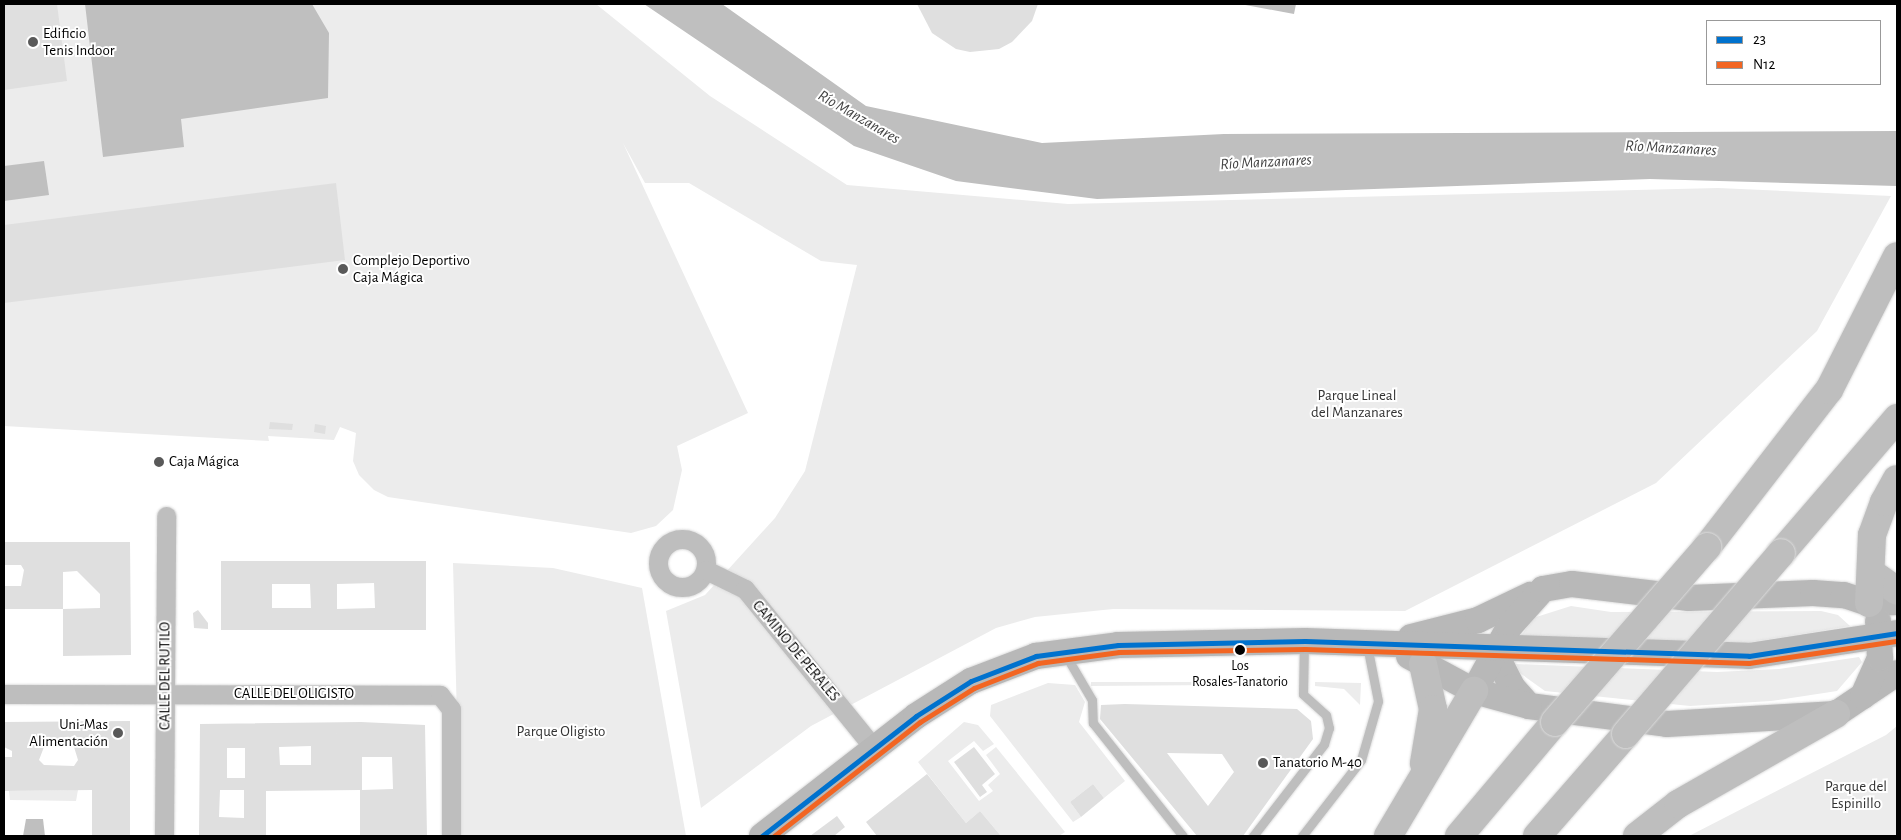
<!DOCTYPE html>
<meta charset="utf-8">
<style>
body{margin:0}
#map{position:relative;width:1901px;height:840px;overflow:hidden;background:#fff;font-family:"Alegreya Sans",sans-serif}
div>[style]{position:absolute}
[style*='--x']{left:calc(var(--x)*1px);top:calc(var(--y)*1px);width:calc(var(--w)*1px);rotate:calc(var(--a)*1deg)}
.green>*{inset:0;background:#ececec}
.water>*{inset:0;background:#bfbfbf}
.building>*{inset:0;background:#dfdfdf}
.roads{filter:drop-shadow(0 0 1px #dbdbdb) drop-shadow(0 0 1px #dbdbdb)}
.lane>*{height:9px;margin:-4.5px;padding:0 4.5px;transform-origin:4.5px;border-radius:4.5px;background:#bebebe}
.street>*{height:19px;margin:-9.5px;padding:0 9.5px;transform-origin:9.5px;border-radius:9.5px;background:#bebebe}
.street>.ring{margin:-9.5px;padding:0;box-sizing:content-box;background:none;border:19px solid #bebebe;border-radius:50%}
.secondary>*{height:26px;margin:-13px;padding:0 13px;transform-origin:13px;border-radius:13px;background:#b8b8b8}
.highway>*{height:28px;margin:-14px;padding:0 14px;transform-origin:14px;border-radius:14px;background:#bebebe}
.bridges{filter:drop-shadow(0 0 1px #dbdbdb) drop-shadow(0 0 1px #dbdbdb)}
.highway-bridge>*{height:28px;margin:-14px;padding:0 14px;transform-origin:14px;border-radius:14px;background:#bebebe}
.bus-1>*{height:5px;margin:-2.5px;padding:0 2.5px;transform-origin:2.5px;border-radius:2.5px;background:#0072ce}
.bus-2>*{height:5px;margin:-2.5px;padding:0 2.5px;transform-origin:2.5px;border-radius:2.5px;background:#f26522}
.dots>*{width:14px;height:14px;translate:-50% -50%;box-sizing:border-box;border:2px solid #fff;border-radius:50%}
span{translate:-50% -50%;white-space:nowrap;text-align:center;line-height:1.15;-webkit-text-stroke:4px #fff;paint-order:stroke}
.bus-label{font-size:14px;color:#000}
.poi-label{font-size:15px;color:#000}
.left{translate:0 -50%;text-align:left}
.right{translate:-100% -50%;text-align:right}
.park-label{font-size:15px;color:#333}
.street-label{font-size:15px;color:#000}
.water-label{font-size:16px;color:#444;font-style:italic}
.frame{position:absolute;inset:0;border:5px solid #000;pointer-events:none}
.legend{position:absolute;left:1706px;top:20px;width:175px;height:65px;box-sizing:border-box;background:#fff;border:1px solid #999;margin:0;padding:6px 9px;list-style:none;font-size:15px;color:#000}
.legend li{display:flex;align-items:center;gap:10px;height:25px}
.legend b{width:25px;border:1px solid #999}
</style>
<div id="map">
<div class="green">
<div style="clip-path:polygon(4px 4px,596px 4px,710px 96px,847px 185px,1068px 204px,1718px 188px,1891px 196px,1817px 331px,1656px 483px,1405px 611px,1113px 609px,1035px 617px,996px 628px,811px 726px,701px 808px,666px 611px,705px 595px,775px 518px,805px 471px,857px 265px,821px 261px,689px 183px,645px 183px,623px 143px,748px 413px,677px 446px,682px 470px,673px 510px,656px 526px,631px 533px,388px 497px,374px 490px,359px 475px,353px 461px,356px 433px,340px 427px,334px 440px,268px 436px,269px 441px,4px 426px)"></div>
<div style="clip-path:polygon(453px 563px,553px 568px,642px 588px,686px 836px,460px 836px)"></div>
<div style="clip-path:polygon(1571px 606px,1611px 612px,1821px 611px,1838px 615px,1850px 626px,1745px 643px,1521px 636px,1533px 618px)"></div>
<div style="clip-path:polygon(1859px 657px,1862px 662px,1837px 691px,1771px 701px,1690px 706px,1545px 691px,1520px 673px,1516px 664px,1717px 672px,1779px 669px)"></div>
<div style="clip-path:polygon(1091px 682px,1219px 682px,1219px 685px,1091px 686px)"></div>
<div style="clip-path:polygon(1315px 682px,1361px 683px,1360px 705px,1344px 689px,1315px 686px)"></div>
<div style="clip-path:polygon(1048px 683px,1075px 685px,1085px 702px,1079px 722px,1125px 781px,1104px 798px,1093px 784px,1070px 802px,1081px 817px,1073px 822px,990px 716px,991px 705px)"></div>
<div style="clip-path:polygon(964px 722px,978px 725px,994px 744px,983px 751px,974px 741px,948px 761px,979px 801px,993px 791px,988px 785px,1000px 774px,986px 755px,996px 747px,1065px 832px,1059px 836px,1001px 836px,980px 811px,966px 823px,918px 762px)"></div>
<div style="clip-path:polygon(1897px 726px,1897px 836px,1689px 836px,1886px 735px)"></div>
<div style="clip-path:polygon(78px 790px,76px 801px,10px 800px,9px 791px)"></div>
</div>
<div class="water">
<div style="clip-path:polygon(85px 4px,312px 4px,329px 33px,328px 98px,181px 119px,184px 147px,103px 157px)"></div>
<div style="clip-path:polygon(644px 4px,722px 4px,866px 106px,1042px 143px,1224px 134px,1897px 131px,1897px 186px,1650px 179px,1097px 199px,956px 181px,854px 146px)"></div>
<div style="clip-path:polygon(1240px 4px,1296px 4px,1294px 14px)"></div>
<div style="clip-path:polygon(44px 161px,49px 195px,4px 201px,4px 166px)"></div>
<div style="clip-path:polygon(26px 819px,43px 819px,45px 836px,23px 836px)"></div>
</div>
<div class="building">
<div style="clip-path:polygon(4px 4px,57px 4px,67px 81px,4px 90px)"></div>
<div style="clip-path:polygon(917px 4px,1038px 4px,1032px 21px,1012px 42px,999px 49px,970px 52px,956px 49px,932px 33px)"></div>
<div style="clip-path:polygon(336px 183px,345px 260px,4px 303px,4px 225px)"></div>
<div style="clip-path:polygon(270px 422px,293px 424px,292px 430px,269px 429px)"></div>
<div style="clip-path:polygon(315px 424px,326px 426px,325px 434px,314px 432px)"></div>
<div style="clip-path:polygon(evenodd,4px 542px,130px 542px,131px 655px,63px 656px,63px 609px,4px 609px,4px 586px,21px 586px,24px 570px,21px 565px,4px 565px,4px 542px,77px 571px,100px 594px,100px 608px,63px 609px,63px 572px,77px 571px)"></div>
<div style="clip-path:polygon(evenodd,221px 561px,426px 561px,426px 630px,221px 630px,221px 561px,374px 583px,375px 608px,337px 609px,337px 584px,374px 583px,221px 561px,272px 584px,310px 584px,311px 608px,272px 608px,272px 584px)"></div>
<div style="clip-path:polygon(198px 610px,208px 623px,208px 629px,194px 628px,193px 613px)"></div>
<div style="clip-path:polygon(evenodd,1125px 704px,1297px 709px,1311px 721px,1313px 739px,1243px 836px,1197px 836px,1100px 719px,1101px 705px,1125px 704px,1167px 753px,1222px 754px,1234px 772px,1208px 806px,1167px 753px)"></div>
<div style="clip-path:polygon(evenodd,130px 721px,130px 836px,92px 836px,92px 790px,4px 791px,4px 757px,12px 757px,12px 751px,4px 747px,4px 722px,130px 721px,44px 747px,74px 747px,78px 760px,74px 766px,44px 765px,39px 760px,44px 747px)"></div>
<div style="clip-path:polygon(evenodd,361px 722px,425px 725px,427px 836px,360px 836px,360px 790px,266px 791px,266px 836px,199px 836px,200px 724px,361px 722px,311px 746px,311px 765px,280px 765px,279px 747px,311px 746px,361px 722px,227px 748px,245px 748px,245px 778px,227px 778px,227px 748px,361px 722px,362px 757px,392px 757px,393px 789px,362px 790px,362px 757px,361px 722px,220px 790px,244px 790px,244px 818px,219px 817px,220px 790px)"></div>
<div style="clip-path:polygon(974px 747px,995px 774px,982px 785px,987px 792px,980px 797px,954px 762px)"></div>
<div style="clip-path:polygon(927px 774px,966px 823px,980px 811px,1001px 836px,877px 836px,866px 822px)"></div>
<div style="clip-path:polygon(1093px 784px,1104px 798px,1081px 817px,1070px 802px)"></div>
<div style="clip-path:polygon(837px 816px,845px 827px,834px 836px,810px 836px)"></div>
</div>
<div class="roads">
<div class="lane">
<div style="--x:1065;--y:654;--w:53;--a:59.6"></div>
<div style="--x:1092;--y:700;--w:23;--a:88"></div>
<div style="--x:1093;--y:723;--w:144;--a:51.5"></div>
<div style="--x:1253;--y:836;--w:116;--a:-52.3"></div>
<div style="--x:1324;--y:744;--w:17;--a:-73"></div>
<div style="--x:1329;--y:728;--w:13;--a:-103"></div>
<div style="--x:1326;--y:715;--w:31;--a:-138"></div>
<div style="--x:1303;--y:694;--w:51;--a:-88.9"></div>
<div style="--x:1302;--y:836;--w:96;--a:-52.2"></div>
<div style="--x:1361;--y:760;--w:61;--a:-73.9"></div>
<div style="--x:1378;--y:701;--w:57;--a:-101.1"></div>
</div>
<div class="street">
<div class="ring" style="left:658px;top:539px;width:29px;height:29px"></div>
<div style="--x:706;--y:570;--w:43;--a:26"></div>
<div style="--x:745;--y:589;--w:203;--a:51"></div>
<div style="--x:4;--y:694;--w:436;--a:0.1"></div>
<div style="--x:440;--y:695;--w:18;--a:52"></div>
<div style="--x:451;--y:709;--w:127;--a:90"></div>
<div style="--x:164;--y:836;--w:320;--a:-89.6"></div>
</div>
<div class="secondary">
<div style="--x:1411;--y:637;--w:69;--a:-14.2"></div>
<div style="--x:1478;--y:620;--w:58;--a:-25.7"></div>
<div style="--x:1499;--y:650;--w:13;--a:86"></div>
<div style="--x:1500;--y:663;--w:27;--a:63"></div>
<div style="--x:1512;--y:687;--w:25;--a:48"></div>
<div style="--x:1529;--y:706;--w:139;--a:7.4"></div>
<div style="--x:1667;--y:724;--w:169;--a:-3.4"></div>
<div style="--x:1836;--y:714;--w:73;--a:-33.9"></div>
<div style="--x:1409;--y:656;--w:74;--a:28.3"></div>
<div style="--x:1474;--y:691;--w:57;--a:15.3"></div>
<div style="--x:1474;--y:691;--w:73;--a:-61.3"></div>
<div style="--x:1509;--y:627;--w:51;--a:-48.2"></div>
<div style="--x:1543;--y:589;--w:29;--a:-10"></div>
<div style="--x:1572;--y:584;--w:118;--a:6.8"></div>
<div style="--x:1689;--y:598;--w:124;--a:-2.3"></div>
<div style="--x:1813;--y:593;--w:31;--a:4"></div>
<div style="--x:1844;--y:595;--w:26;--a:18"></div>
<div style="--x:1869;--y:603;--w:28;--a:-2"></div>
<div style="--x:1863;--y:696;--w:42;--a:-65.9"></div>
<div style="--x:1880;--y:658;--w:37;--a:-93"></div>
<div style="--x:762;--y:836;--w:195;--a:-37.9"></div>
<div style="--x:916;--y:716;--w:65;--a:-32.5"></div>
<div style="--x:971;--y:681;--w:70;--a:-21"></div>
<div style="--x:1036;--y:656;--w:83;--a:-7.6"></div>
<div style="--x:1118;--y:645;--w:187;--a:-1.2"></div>
<div style="--x:1305;--y:641;--w:444;--a:1.9"></div>
<div style="--x:1749;--y:656;--w:150;--a:-8.8"></div>
</div>
<div class="highway">
<div style="--x:1707;--y:547;--w:199;--a:-52.2"></div>
<div style="--x:1829;--y:390;--w:150;--a:-63.1"></div>
<div style="--x:1781;--y:553;--w:178;--a:-49.3"></div>
<div style="--x:1873;--y:574;--w:29;--a:35"></div>
<div style="--x:1869;--y:603;--w:68;--a:-87.5"></div>
<div style="--x:1872;--y:535;--w:35;--a:-70"></div>
<div style="--x:1884;--y:502;--w:26;--a:-61"></div>
<div style="--x:1423;--y:664;--w:46;--a:77.5"></div>
<div style="--x:1433;--y:709;--w:55;--a:99.5"></div>
<div style="--x:1388;--y:836;--w:169;--a:-59.3"></div>
<div style="--x:1459;--y:836;--w:149;--a:-49.9"></div>
<div style="--x:1537;--y:836;--w:135;--a:-48.9"></div>
<div style="--x:1637;--y:836;--w:52;--a:-38"></div>
<div style="--x:1678;--y:804;--w:182;--a:-29.7"></div>
</div>
</div>
<div class="bridges">
<div class="highway-bridge">
<div style="--x:1555;--y:722;--w:232;--a:-49"></div>
<div style="--x:1626;--y:734;--w:238;--a:-49.4"></div>
</div>
</div>
<div class="bus-1">
<div style="--x:762;--y:836;--w:195;--a:-37.9"></div>
<div style="--x:916;--y:716;--w:65;--a:-32.5"></div>
<div style="--x:971;--y:681;--w:70;--a:-21"></div>
<div style="--x:1036;--y:656;--w:83;--a:-7.6"></div>
<div style="--x:1118;--y:645;--w:187;--a:-1.2"></div>
<div style="--x:1305;--y:641;--w:444;--a:1.9"></div>
<div style="--x:1749;--y:656;--w:150;--a:-8.8"></div>
</div>
<div class="bus-2">
<div style="--x:774;--y:836;--w:185;--a:-38"></div>
<div style="--x:920;--y:722;--w:64;--a:-32.2"></div>
<div style="--x:974;--y:688;--w:69;--a:-21.3"></div>
<div style="--x:1038;--y:663;--w:82;--a:-7.7"></div>
<div style="--x:1119;--y:652;--w:186;--a:-0.9"></div>
<div style="--x:1305;--y:649;--w:444;--a:1.8"></div>
<div style="--x:1749;--y:663;--w:150;--a:-8.5"></div>
</div>
<div class="dots">
<div style="left:33px;top:42px;background:#595959"></div>
<div style="left:343px;top:269px;background:#595959"></div>
<div style="left:159px;top:462px;background:#595959"></div>
<div style="left:1240px;top:650px;background:#000"></div>
<div style="left:118px;top:733px;background:#595959"></div>
<div style="left:1263px;top:763px;background:#595959"></div>
</div>
<div class="bus-label">
<span style="left:1240px;top:674px">Los<br>Rosales-Tanatorio</span>
</div>
<div class="poi-label">
<span class="left" style="left:43px;top:42px">Edificio<br>Tenis Indoor</span>
<span class="left" style="left:353px;top:269px">Complejo Deportivo<br>Caja Mágica</span>
<span class="left" style="left:169px;top:462px">Caja Mágica</span>
<span class="right" style="left:108px;top:733px">Uni-Mas<br>Alimentación</span>
<span class="left" style="left:1273px;top:763px">Tanatorio M-40</span>
</div>
<div class="park-label">
<span style="left:1357px;top:404px">Parque Lineal<br>del Manzanares</span>
<span style="left:561px;top:732px">Parque Oligisto</span>
<span style="left:1856px;top:795px">Parque del<br>Espinillo</span>
</div>
<div class="street-label">
<span style="left:796px;top:651px;rotate:50deg">CAMINO DE PERALES</span>
<span style="left:165px;top:676px;rotate:-90deg">CALLE DEL RUTILO</span>
<span style="left:294px;top:694px">CALLE DEL OLIGISTO</span>
</div>
<div class="water-label">
<span style="left:859px;top:117px;rotate:30deg">Río Manzanares</span>
<span style="left:1671px;top:148px;rotate:3deg">Río Manzanares</span>
<span style="left:1266px;top:162px;rotate:-3deg">Río Manzanares</span>
</div>
<div class="frame"></div>
<ul class="legend">
<li><b style="height:6px;background:#0072ce"></b>23</li>
<li><b style="height:6px;background:#f26522"></b>N12</li>
</ul>
</div>
